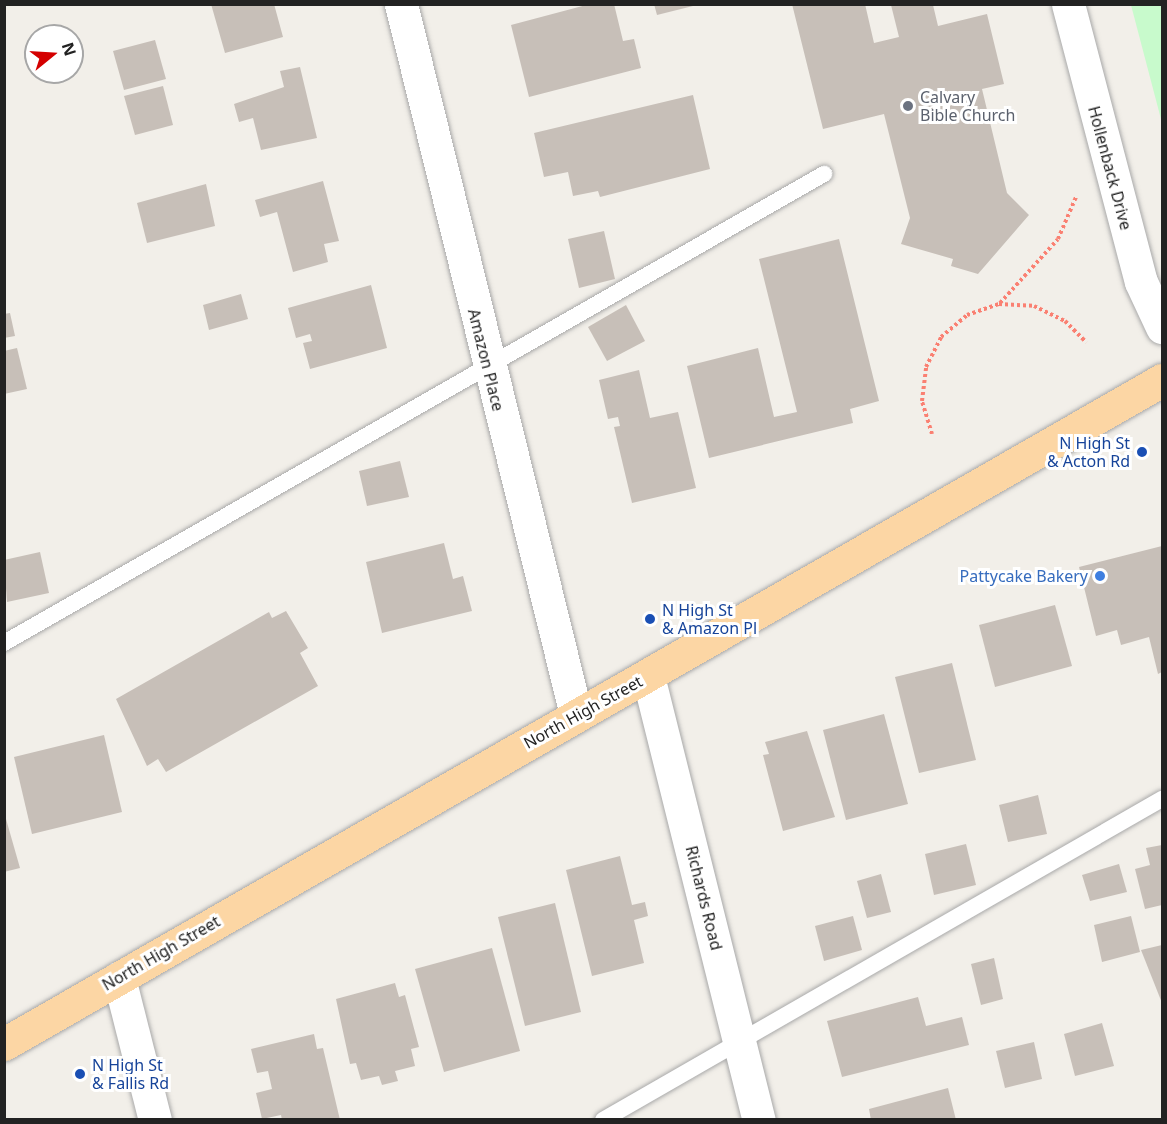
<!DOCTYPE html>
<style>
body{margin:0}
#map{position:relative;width:1167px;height:1124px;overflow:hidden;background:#f2efe9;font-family:"Noto Sans",sans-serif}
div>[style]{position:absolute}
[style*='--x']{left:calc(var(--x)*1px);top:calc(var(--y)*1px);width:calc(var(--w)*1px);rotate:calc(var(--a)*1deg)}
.park>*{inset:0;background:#c8facc}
.building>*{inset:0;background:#c7bfb8}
.path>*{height:4px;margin-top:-2px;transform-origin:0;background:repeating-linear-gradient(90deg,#fa8072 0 3px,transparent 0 6px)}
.roads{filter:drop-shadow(0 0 2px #a9a9a9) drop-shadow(0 0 2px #a9a9a9)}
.service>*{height:16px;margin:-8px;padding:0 8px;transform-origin:8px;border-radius:8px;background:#fff}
.minor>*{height:33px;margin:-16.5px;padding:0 16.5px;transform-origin:16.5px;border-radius:16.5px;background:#fff}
.primary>*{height:33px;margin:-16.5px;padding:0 16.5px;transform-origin:16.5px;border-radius:16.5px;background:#fcd6a4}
.dots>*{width:16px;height:16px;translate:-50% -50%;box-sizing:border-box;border:3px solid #fff;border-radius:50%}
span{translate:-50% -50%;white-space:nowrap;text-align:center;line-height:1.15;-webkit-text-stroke:6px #fff;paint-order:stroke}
.worship-label{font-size:16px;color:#5b616d}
.left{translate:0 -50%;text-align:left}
.street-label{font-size:16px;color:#222}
.transit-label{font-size:16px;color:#164399}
.right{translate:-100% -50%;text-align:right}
.shop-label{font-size:16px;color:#366cbe}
.frame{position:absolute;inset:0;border:6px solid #222;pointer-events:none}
.north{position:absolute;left:24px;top:24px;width:60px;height:60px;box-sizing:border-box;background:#fff;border:2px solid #a7a7a7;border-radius:50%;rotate:72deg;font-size:16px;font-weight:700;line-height:24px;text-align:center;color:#222}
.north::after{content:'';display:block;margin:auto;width:21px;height:27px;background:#d40000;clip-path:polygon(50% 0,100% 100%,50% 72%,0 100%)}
</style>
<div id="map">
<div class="park">
<div style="clip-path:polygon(1131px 5px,1162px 5px,1162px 123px)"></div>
</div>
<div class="building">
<div style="clip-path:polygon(211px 4px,274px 4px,283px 37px,225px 53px)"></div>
<div style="clip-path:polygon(590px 4px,614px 4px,623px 41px,634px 39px,641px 68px,529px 97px,511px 25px)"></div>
<div style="clip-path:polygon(654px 4px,696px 4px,697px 5px,657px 15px)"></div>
<div style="clip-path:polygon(792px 4px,865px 4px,874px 43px,899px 37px,891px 5px,933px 5px,938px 26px,987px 14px,1004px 84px,982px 89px,1007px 193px,1029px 215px,978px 274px,951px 266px,953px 259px,901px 244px,910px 218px,884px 114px,823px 129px)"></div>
<div style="clip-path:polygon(155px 40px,166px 79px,124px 90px,113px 51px)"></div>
<div style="clip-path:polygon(300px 67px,317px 138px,261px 150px,253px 118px,239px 122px,234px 104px,284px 87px,280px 71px)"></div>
<div style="clip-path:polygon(163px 86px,173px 125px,135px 135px,124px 96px)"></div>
<div style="clip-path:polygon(693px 95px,710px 169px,600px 197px,598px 191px,573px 196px,568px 172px,544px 177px,534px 133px)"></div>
<div style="clip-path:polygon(323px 181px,339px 241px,324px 244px,328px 262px,293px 272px,277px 212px,260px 217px,255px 200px)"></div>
<div style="clip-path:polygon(206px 184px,215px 226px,147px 243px,137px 203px)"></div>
<div style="clip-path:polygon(604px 231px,615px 279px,579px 288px,568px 239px)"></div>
<div style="clip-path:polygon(839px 239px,879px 401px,850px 409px,853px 423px,709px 458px,687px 366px,758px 348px,774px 417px,797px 412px,759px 259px)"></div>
<div style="clip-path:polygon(371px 285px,387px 348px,310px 369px,303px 343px,312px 341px,310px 334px,296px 338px,288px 308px)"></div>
<div style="clip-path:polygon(241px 294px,248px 319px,209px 330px,203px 305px)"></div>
<div style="clip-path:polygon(626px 305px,645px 341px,607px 361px,588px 327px)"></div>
<div style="clip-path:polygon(10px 313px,15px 336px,4px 338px,4px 314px)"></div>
<div style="clip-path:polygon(17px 348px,27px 389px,4px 394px,4px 351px)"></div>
<div style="clip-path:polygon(639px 370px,650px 418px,678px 412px,696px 488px,632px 503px,614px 427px,620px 426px,618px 417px,608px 419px,599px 380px)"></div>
<div style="clip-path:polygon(400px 461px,409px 497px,367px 506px,359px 471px)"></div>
<div style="clip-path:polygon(444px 543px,453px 579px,463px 576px,472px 611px,382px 633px,366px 562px)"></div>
<div style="clip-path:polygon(1162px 546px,1162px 672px,1158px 674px,1149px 637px,1121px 645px,1117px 630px,1096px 636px,1079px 567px)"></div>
<div style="clip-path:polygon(40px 552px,49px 593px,7px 602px,4px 560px)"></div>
<div style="clip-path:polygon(1055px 605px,1072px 666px,995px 687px,979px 625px)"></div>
<div style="clip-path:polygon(286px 611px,308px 648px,300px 653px,318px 686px,166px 772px,158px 759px,147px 766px,116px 699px,269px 612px,272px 618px)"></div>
<div style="clip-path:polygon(952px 663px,976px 760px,919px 773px,895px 677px)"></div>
<div style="clip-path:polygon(884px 714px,908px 804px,846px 820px,823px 730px)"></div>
<div style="clip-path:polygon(807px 731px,835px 817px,783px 831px,763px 755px,769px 754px,765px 742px)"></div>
<div style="clip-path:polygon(104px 735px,122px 812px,32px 834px,14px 757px)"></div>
<div style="clip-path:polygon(1038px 795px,1047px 834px,1008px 842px,999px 805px)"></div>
<div style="clip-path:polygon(4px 812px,20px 868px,4px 872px)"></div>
<div style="clip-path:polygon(966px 844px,976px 885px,934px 895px,925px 854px)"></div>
<div style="clip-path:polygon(1162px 845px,1162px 905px,1145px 909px,1135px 869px,1150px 865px,1146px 848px)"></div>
<div style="clip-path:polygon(620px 856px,632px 905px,645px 902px,648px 916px,634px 920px,644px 963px,592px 976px,566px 870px)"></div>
<div style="clip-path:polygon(1119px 864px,1127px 892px,1090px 901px,1082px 875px)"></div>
<div style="clip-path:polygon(881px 874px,891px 912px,867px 918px,857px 881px)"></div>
<div style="clip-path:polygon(555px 903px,581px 1012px,525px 1026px,498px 917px)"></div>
<div style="clip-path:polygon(853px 916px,862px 950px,824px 961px,815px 926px)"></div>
<div style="clip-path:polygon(1131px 916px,1140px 952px,1102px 962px,1094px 925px)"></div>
<div style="clip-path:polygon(1162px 945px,1162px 1003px,1141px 950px)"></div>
<div style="clip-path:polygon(492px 948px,520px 1051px,444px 1072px,415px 969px)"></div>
<div style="clip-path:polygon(994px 958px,1003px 999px,981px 1005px,971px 964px)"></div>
<div style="clip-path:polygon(395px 983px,399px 997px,405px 995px,419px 1047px,411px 1049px,415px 1066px,395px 1071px,398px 1081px,382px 1085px,379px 1076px,361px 1080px,356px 1063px,350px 1064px,336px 999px)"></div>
<div style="clip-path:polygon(918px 997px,926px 1026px,962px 1017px,969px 1045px,842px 1077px,827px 1021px)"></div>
<div style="clip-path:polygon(1102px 1023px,1114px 1066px,1075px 1076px,1064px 1034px)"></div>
<div style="clip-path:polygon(314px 1034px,317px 1049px,323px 1048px,340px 1120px,282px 1120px,281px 1115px,262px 1119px,256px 1093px,272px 1089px,268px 1071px,257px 1073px,251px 1049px)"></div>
<div style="clip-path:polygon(1034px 1042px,1042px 1079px,1005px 1088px,996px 1051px)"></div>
<div style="clip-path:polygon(948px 1088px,956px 1120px,871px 1120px,869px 1109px)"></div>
</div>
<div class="path">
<div style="--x:1000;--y:303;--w:86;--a:-47.8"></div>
<div style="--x:1058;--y:239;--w:46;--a:-66.8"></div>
<div style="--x:932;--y:434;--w:34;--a:-107"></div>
<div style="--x:922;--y:401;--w:34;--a:-83"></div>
<div style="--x:926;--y:367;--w:34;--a:-63"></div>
<div style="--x:941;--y:337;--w:34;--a:-40"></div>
<div style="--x:967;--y:315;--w:34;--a:-19"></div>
<div style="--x:999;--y:304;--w:35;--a:3"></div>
<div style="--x:1034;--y:306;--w:34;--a:26"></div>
<div style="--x:1065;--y:321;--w:30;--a:45"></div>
</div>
<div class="roads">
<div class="service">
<div style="--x:4;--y:643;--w:945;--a:-29.77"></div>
<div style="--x:603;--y:1120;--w:645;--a:-29.87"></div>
</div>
<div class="minor">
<div style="--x:401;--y:4;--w:732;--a:76.17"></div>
<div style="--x:1068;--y:4;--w:287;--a:75.3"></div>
<div style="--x:1141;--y:282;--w:50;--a:65"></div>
<div style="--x:648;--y:676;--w:458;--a:76"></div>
<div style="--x:119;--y:978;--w:146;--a:75.8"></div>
</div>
<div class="primary">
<div style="--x:4;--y:1044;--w:1335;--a:-29.83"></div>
</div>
</div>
<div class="dots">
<div style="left:908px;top:106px;background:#6b7280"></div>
<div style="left:1142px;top:452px;background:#1a4fb4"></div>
<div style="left:1100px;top:576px;background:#3f7fe0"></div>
<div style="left:650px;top:619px;background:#1a4fb4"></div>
<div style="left:80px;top:1074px;background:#1a4fb4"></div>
</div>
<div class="worship-label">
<span class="left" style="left:920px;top:106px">Calvary<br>Bible Church</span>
</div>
<div class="street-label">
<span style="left:1110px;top:168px;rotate:75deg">Hollenback Drive</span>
<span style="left:486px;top:360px;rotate:76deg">Amazon Place</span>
<span style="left:583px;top:712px;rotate:-29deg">North High Street</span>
<span style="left:704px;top:898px;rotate:76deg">Richards Road</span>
<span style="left:161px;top:953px;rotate:-30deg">North High Street</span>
</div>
<div class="transit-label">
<span class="right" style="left:1130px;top:452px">N High St<br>&amp; Acton Rd</span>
<span class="left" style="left:662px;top:619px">N High St<br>&amp; Amazon Pl</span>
<span class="left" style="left:92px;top:1074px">N High St<br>&amp; Fallis Rd</span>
</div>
<div class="shop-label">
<span class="right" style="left:1088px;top:576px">Pattycake Bakery</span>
</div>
<div class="frame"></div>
<div class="north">N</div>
</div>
